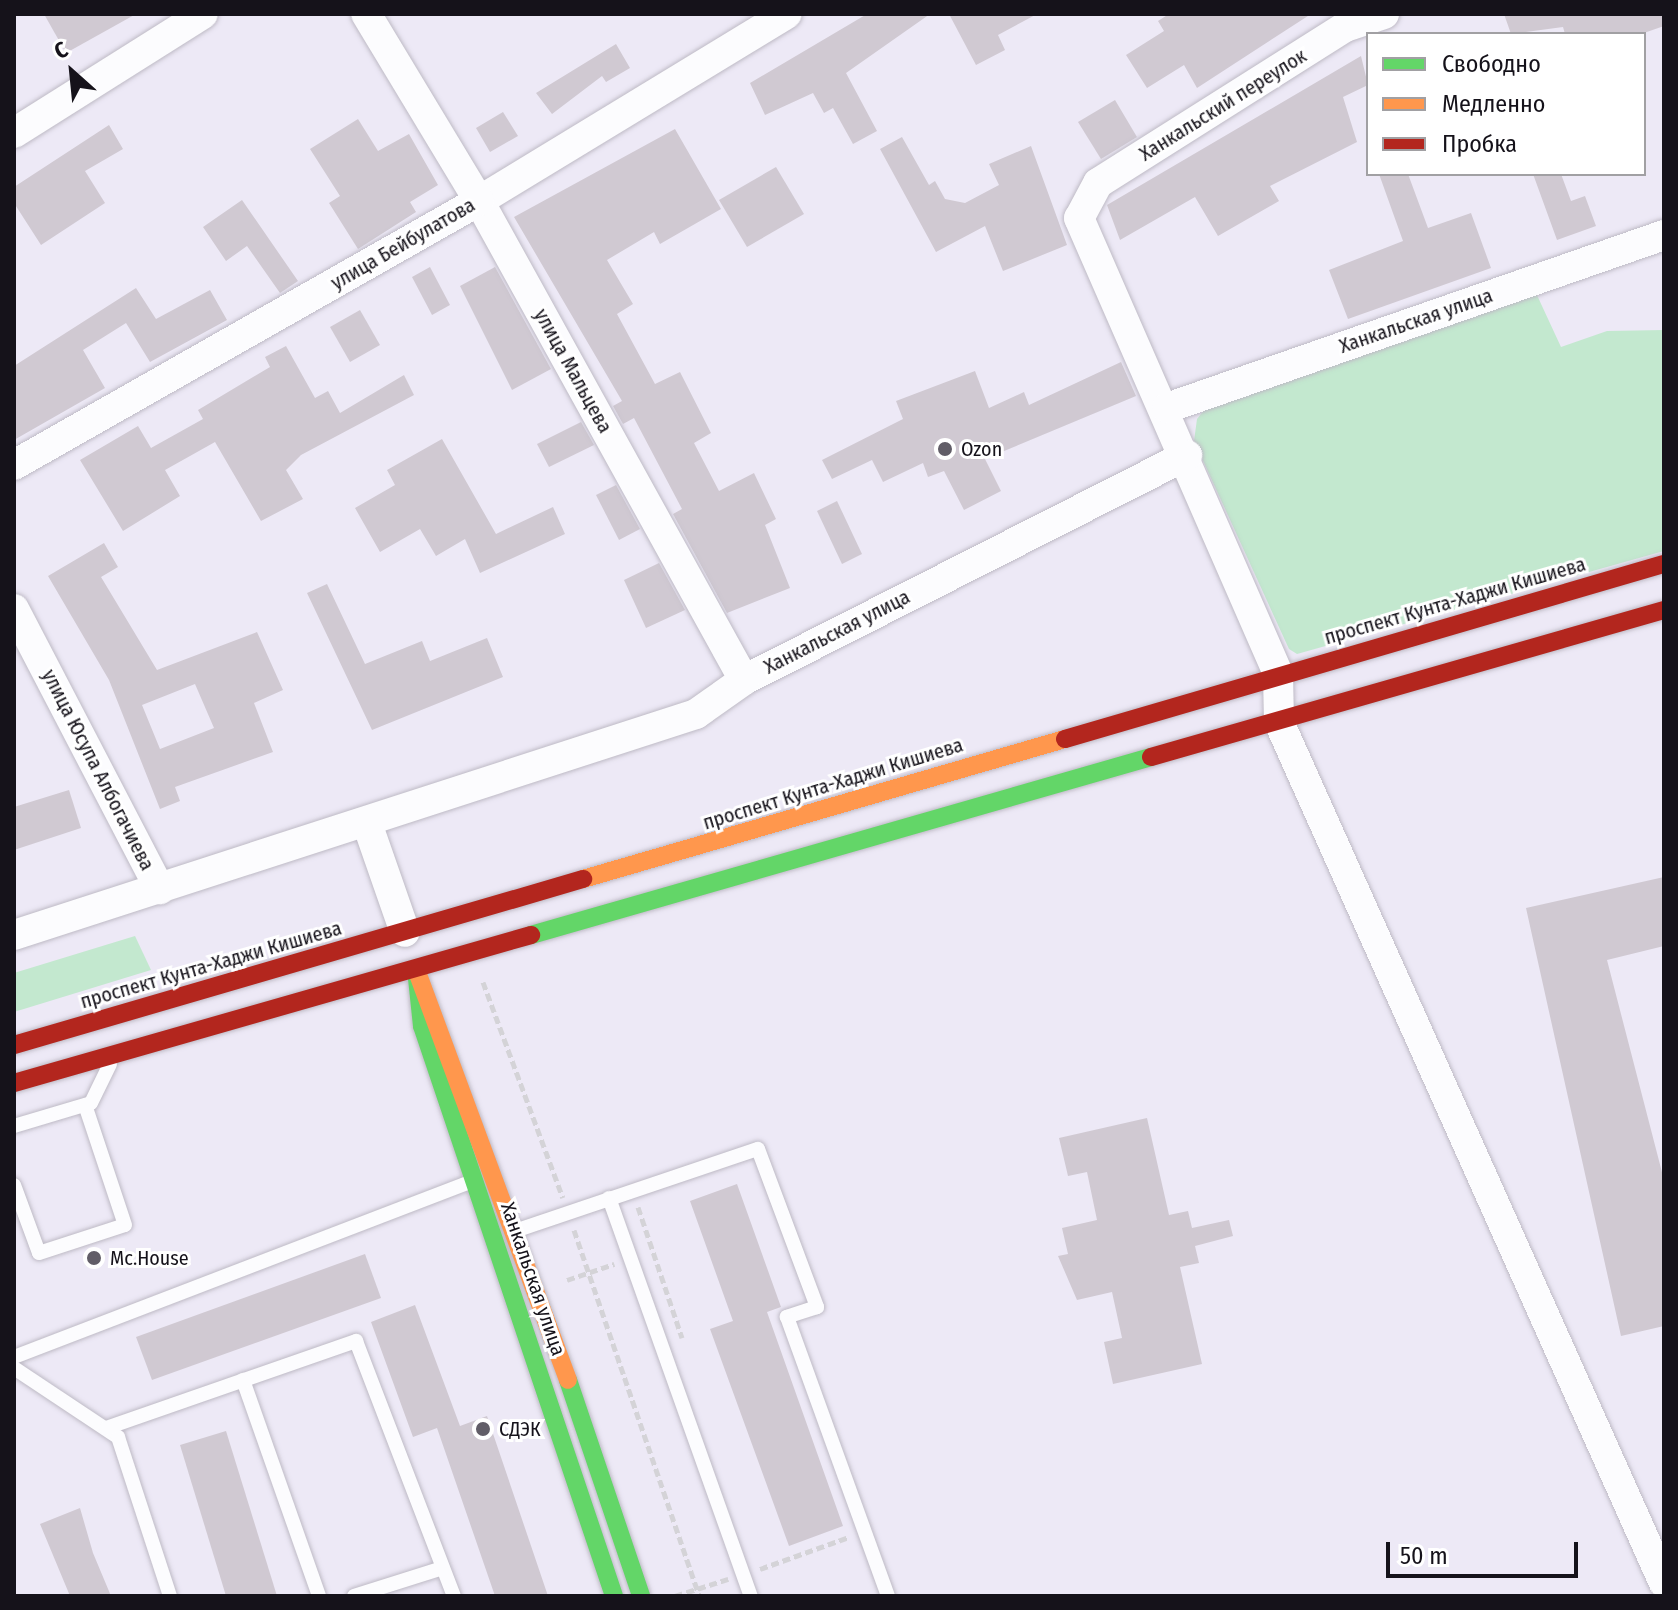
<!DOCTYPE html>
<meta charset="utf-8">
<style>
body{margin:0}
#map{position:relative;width:1678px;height:1610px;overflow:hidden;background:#ede9f6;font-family:"Fira Sans Condensed",sans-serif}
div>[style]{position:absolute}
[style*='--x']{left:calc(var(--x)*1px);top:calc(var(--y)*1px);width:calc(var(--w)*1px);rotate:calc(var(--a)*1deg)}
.green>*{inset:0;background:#c3e8cf}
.building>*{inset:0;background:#d0c9d2}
.path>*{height:5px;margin-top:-2.5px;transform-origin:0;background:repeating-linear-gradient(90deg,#d4d3d7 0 8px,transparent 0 12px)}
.roads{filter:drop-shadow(0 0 2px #bebac5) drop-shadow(0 0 2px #bebac5)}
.lane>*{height:14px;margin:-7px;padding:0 7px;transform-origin:7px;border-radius:7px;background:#fcfcfe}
.street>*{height:30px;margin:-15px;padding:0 15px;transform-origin:15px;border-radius:15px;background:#fcfcfe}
.fast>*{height:18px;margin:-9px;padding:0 9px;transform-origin:9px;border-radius:9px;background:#63d668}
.slow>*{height:18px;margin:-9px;padding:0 9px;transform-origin:9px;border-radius:9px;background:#ff974d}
.jam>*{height:18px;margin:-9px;padding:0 9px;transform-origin:9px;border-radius:9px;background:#b3261e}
.dots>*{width:22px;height:22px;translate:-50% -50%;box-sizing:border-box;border:4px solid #fff;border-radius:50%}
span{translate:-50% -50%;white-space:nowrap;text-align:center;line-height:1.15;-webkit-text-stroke:6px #fff;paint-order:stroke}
.street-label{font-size:20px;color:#15121a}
.poi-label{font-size:20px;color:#15121a}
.left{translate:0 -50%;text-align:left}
.frame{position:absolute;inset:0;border:16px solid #15121a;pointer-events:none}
.legend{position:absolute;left:1366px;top:32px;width:280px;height:144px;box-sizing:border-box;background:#fff;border:2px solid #a1a0a3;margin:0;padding:10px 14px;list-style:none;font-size:24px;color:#15121a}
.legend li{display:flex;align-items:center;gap:16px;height:40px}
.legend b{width:40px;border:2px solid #a1a0a3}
.north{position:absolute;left:32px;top:32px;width:80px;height:80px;-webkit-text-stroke:6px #fff;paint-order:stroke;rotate:333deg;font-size:22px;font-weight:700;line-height:32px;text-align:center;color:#15121a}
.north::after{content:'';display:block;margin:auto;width:28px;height:36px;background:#15121a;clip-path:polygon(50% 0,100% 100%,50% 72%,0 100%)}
.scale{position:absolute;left:1386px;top:1542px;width:192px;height:36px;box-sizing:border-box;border:4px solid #15121a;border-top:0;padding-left:10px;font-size:24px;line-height:28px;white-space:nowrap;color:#15121a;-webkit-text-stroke:6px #fff;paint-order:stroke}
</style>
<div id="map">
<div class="green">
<div style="clip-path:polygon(1536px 293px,1561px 347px,1607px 331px,1664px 330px,1664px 551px,1297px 654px,1289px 649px,1194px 441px,1197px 419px,1208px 405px)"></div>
<div style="clip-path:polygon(135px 936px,151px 970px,14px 1012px,14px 973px)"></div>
</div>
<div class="building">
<div style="clip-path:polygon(44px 14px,136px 14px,66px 53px)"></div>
<div style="clip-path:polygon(867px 14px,930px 14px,846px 73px,877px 131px,853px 144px,833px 108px,824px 113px,813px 93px,765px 115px,750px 83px)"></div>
<div style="clip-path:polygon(949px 14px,1037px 14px,998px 35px,1005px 50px,976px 65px)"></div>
<div style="clip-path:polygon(1169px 14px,1311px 14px,1197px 88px,1184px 65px,1147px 88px,1126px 55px,1164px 31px,1158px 21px)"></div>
<div style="clip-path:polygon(1504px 14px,1664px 14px,1664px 26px,1641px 34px,1565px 34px,1563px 27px,1511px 34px)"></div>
<div style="clip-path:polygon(616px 44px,630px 68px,606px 82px,602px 76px,552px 114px,536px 93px)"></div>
<div style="clip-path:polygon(1361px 56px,1368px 85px,1343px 97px,1357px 142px,1270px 186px,1279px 201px,1218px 236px,1195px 197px,1120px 240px,1107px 205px)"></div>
<div style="clip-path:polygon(1115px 100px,1137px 137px,1101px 159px,1078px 122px)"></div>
<div style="clip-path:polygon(503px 112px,518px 136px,490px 152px,476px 128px)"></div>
<div style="clip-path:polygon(358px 119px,378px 151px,409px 134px,438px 185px,410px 202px,416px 212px,358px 249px,329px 203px,340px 196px,310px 149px)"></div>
<div style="clip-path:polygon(109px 125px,123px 149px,85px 171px,105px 203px,41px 245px,14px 203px,14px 187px)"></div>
<div style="clip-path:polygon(675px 129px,721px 209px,660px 244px,654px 232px,607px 260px,633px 304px,617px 314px,655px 384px,680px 372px,711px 433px,694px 443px,719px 491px,754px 473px,776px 519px,765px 525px,790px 588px,727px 613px,673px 514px,682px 509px,634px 418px,623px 424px,613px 406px,622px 401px,514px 217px)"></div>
<div style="clip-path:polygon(902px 137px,929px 185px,935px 181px,945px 199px,965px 203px,999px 185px,989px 164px,1031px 146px,1067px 245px,1003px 271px,985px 226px,936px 252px,880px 149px)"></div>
<div style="clip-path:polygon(776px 167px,804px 214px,747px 247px,719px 200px)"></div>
<div style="clip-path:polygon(1379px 174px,1408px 174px,1428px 228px,1471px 213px,1491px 268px,1348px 319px,1329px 270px,1403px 241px)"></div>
<div style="clip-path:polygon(1533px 174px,1561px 174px,1571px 201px,1585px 196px,1596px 226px,1557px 240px)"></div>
<div style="clip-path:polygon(242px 200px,298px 281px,280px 293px,247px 246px,226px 261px,203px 227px)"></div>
<div style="clip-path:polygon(430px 267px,450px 305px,432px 315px,412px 277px)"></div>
<div style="clip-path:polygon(495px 267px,551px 369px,512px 390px,460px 286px)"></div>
<div style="clip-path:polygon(136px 288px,156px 319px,210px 290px,227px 320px,150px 362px,126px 323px,83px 350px,105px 388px,14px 440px,14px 366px)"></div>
<div style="clip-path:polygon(360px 310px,380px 345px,350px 362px,330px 327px)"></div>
<div style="clip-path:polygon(286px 346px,315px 398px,328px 391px,340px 413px,404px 375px,414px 395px,301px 455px,286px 470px,303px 499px,261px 521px,215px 442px,165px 470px,180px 496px,123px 531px,80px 460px,138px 426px,151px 448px,203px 419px,198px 410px,270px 367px,265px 357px)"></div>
<div style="clip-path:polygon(1121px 362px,1136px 396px,985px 459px,1001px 491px,964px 510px,944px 471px,928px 477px,923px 463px,883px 482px,872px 460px,832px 479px,822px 460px,903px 419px,896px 401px,975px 371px,989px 408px,1024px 392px,1029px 405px)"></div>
<div style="clip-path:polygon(581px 422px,594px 445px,549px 467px,537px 444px)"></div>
<div style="clip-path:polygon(442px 439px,496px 534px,553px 507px,565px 534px,480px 573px,465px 539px,436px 556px,420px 529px,380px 552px,355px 508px,395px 485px,387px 470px)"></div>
<div style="clip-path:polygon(616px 485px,640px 529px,619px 540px,596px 495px)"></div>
<div style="clip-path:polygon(837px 501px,862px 554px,842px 564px,817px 511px)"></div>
<div style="clip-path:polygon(evenodd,104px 543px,118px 567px,101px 577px,157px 670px,257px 632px,283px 690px,254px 703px,273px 752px,175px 787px,180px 801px,160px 809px,109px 680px,48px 576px,104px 543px,195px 684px,214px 728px,160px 749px,142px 705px,195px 684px)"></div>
<div style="clip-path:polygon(659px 563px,685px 610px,646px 628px,624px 580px)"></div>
<div style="clip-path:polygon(327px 584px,365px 664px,422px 641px,430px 661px,487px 638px,503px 677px,372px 730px,307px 593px)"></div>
<div style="clip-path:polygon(69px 790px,81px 828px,14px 850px,14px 807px)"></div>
<div style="clip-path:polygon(1664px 877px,1664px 946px,1607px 960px,1664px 1180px,1664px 1326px,1621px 1336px,1526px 908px)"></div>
<div style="clip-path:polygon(1147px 1118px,1169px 1215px,1188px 1211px,1192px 1228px,1229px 1220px,1233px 1236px,1195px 1246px,1199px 1263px,1180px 1267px,1202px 1364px,1113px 1384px,1104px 1342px,1122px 1338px,1112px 1292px,1077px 1300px,1058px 1256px,1068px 1254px,1062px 1228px,1097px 1220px,1087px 1172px,1068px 1176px,1059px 1138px)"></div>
<div style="clip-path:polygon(737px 1184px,781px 1307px,767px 1312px,843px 1526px,789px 1546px,710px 1329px,733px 1321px,690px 1201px)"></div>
<div style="clip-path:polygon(365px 1254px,381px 1298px,152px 1380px,136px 1337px)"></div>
<div style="clip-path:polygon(415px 1305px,460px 1426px,487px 1416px,548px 1596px,495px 1596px,437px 1428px,413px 1437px,371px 1322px)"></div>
<div style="clip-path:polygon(226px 1431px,277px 1596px,226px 1596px,180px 1445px)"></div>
<div style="clip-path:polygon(80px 1508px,93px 1553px,111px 1596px,70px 1596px,40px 1524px)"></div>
</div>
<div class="path">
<div style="--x:483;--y:982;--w:230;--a:69.7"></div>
<div style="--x:638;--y:1207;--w:138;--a:71.4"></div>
<div style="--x:574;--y:1230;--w:387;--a:71.1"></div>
<div style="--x:567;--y:1280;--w:50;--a:-18.8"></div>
<div style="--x:760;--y:1569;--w:95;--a:-19.8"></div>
<div style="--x:675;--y:1596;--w:56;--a:-17.8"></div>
</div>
<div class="roads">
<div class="lane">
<div style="--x:14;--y:1126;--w:80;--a:-16.6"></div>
<div style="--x:91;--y:1103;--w:43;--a:-64"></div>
<div style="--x:14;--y:1185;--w:72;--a:69.8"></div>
<div style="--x:39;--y:1253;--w:90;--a:-18"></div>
<div style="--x:125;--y:1225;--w:126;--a:-108.4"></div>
<div style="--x:609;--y:1198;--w:423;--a:70.4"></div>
<div style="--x:521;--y:1229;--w:250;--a:-18.7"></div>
<div style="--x:758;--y:1149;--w:169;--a:69.5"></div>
<div style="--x:817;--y:1307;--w:32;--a:162"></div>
<div style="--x:787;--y:1317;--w:297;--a:70.1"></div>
<div style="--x:14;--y:1357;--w:487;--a:-21"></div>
<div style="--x:14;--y:1368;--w:125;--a:33.6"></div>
<div style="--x:118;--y:1437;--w:167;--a:71.9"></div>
<div style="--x:243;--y:1380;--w:229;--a:70.6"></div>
<div style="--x:106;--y:1428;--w:265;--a:-19.2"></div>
<div style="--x:356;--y:1341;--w:273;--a:69"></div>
<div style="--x:354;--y:1596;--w:93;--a:-17.5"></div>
</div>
<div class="street">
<div style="--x:1384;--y:14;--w:41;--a:161.6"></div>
<div style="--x:1345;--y:27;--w:292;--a:147.7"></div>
<div style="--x:1098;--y:183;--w:40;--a:118"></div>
<div style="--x:1079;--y:218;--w:498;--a:66.4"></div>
<div style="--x:1278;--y:674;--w:48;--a:88.8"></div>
<div style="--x:1279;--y:722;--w:943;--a:65.91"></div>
<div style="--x:14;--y:133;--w:223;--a:-32.2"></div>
<div style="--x:1167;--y:408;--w:526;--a:-19.19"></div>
<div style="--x:14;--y:465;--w:535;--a:-29.59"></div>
<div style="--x:479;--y:201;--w:360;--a:-31.3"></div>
<div style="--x:14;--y:609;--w:316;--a:62.5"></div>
<div style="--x:744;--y:680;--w:497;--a:-26.9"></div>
<div style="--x:368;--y:826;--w:112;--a:70.8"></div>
<div style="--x:14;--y:935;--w:717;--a:-17.95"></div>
<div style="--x:696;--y:714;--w:59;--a:-35.3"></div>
<div style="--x:744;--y:680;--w:547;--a:-118.95"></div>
<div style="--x:479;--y:201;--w:218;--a:-121.1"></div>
</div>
<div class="fast">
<div style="--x:531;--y:935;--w:645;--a:-16.02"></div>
<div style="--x:416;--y:969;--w:57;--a:84"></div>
<div style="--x:422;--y:1026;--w:601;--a:71.38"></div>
<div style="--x:568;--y:1380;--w:228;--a:71.3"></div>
</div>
<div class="slow">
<div style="--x:583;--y:879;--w:502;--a:-16.2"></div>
<div style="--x:416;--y:969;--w:438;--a:69.7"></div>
</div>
<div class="jam">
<div style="--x:1065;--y:739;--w:624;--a:-16.29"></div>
<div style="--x:1151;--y:757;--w:534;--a:-15.99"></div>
<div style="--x:14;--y:1045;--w:593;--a:-16.26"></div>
<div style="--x:14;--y:1083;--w:538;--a:-15.97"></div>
</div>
</div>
<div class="dots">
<div style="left:945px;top:449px;background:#615d67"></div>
<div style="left:94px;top:1258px;background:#615d67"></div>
<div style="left:483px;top:1429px;background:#615d67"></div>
</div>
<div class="street-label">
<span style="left:1223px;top:105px;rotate:-32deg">Ханкальский переулок</span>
<span style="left:403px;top:244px;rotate:-30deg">улица Бейбулатова</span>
<span style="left:1416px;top:321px;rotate:-19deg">Ханкальская улица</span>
<span style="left:573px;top:371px;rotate:61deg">улица Мальцева</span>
<span style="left:1455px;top:601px;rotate:-16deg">проспект Кунта-Хаджи Кишиева</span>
<span style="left:837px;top:632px;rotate:-27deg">Ханкальская улица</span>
<span style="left:98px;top:770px;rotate:63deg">улица Юсупа Албогачиева</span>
<span style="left:833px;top:784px;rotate:-17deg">проспект Кунта-Хаджи Кишиева</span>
<span style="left:211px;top:965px;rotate:-16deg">проспект Кунта-Хаджи Кишиева</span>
<span style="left:533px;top:1279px;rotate:71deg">Ханкальская улица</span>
</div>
<div class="poi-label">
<span class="left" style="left:961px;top:449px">Ozon</span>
<span class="left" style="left:110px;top:1258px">Mc.House</span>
<span class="left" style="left:499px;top:1429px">СДЭК</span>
</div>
<div class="frame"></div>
<ul class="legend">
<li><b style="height:10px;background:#63d668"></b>Свободно</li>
<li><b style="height:10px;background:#ff974d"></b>Медленно</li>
<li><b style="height:10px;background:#b3261e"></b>Пробка</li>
</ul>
<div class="north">С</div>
<div class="scale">50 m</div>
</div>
